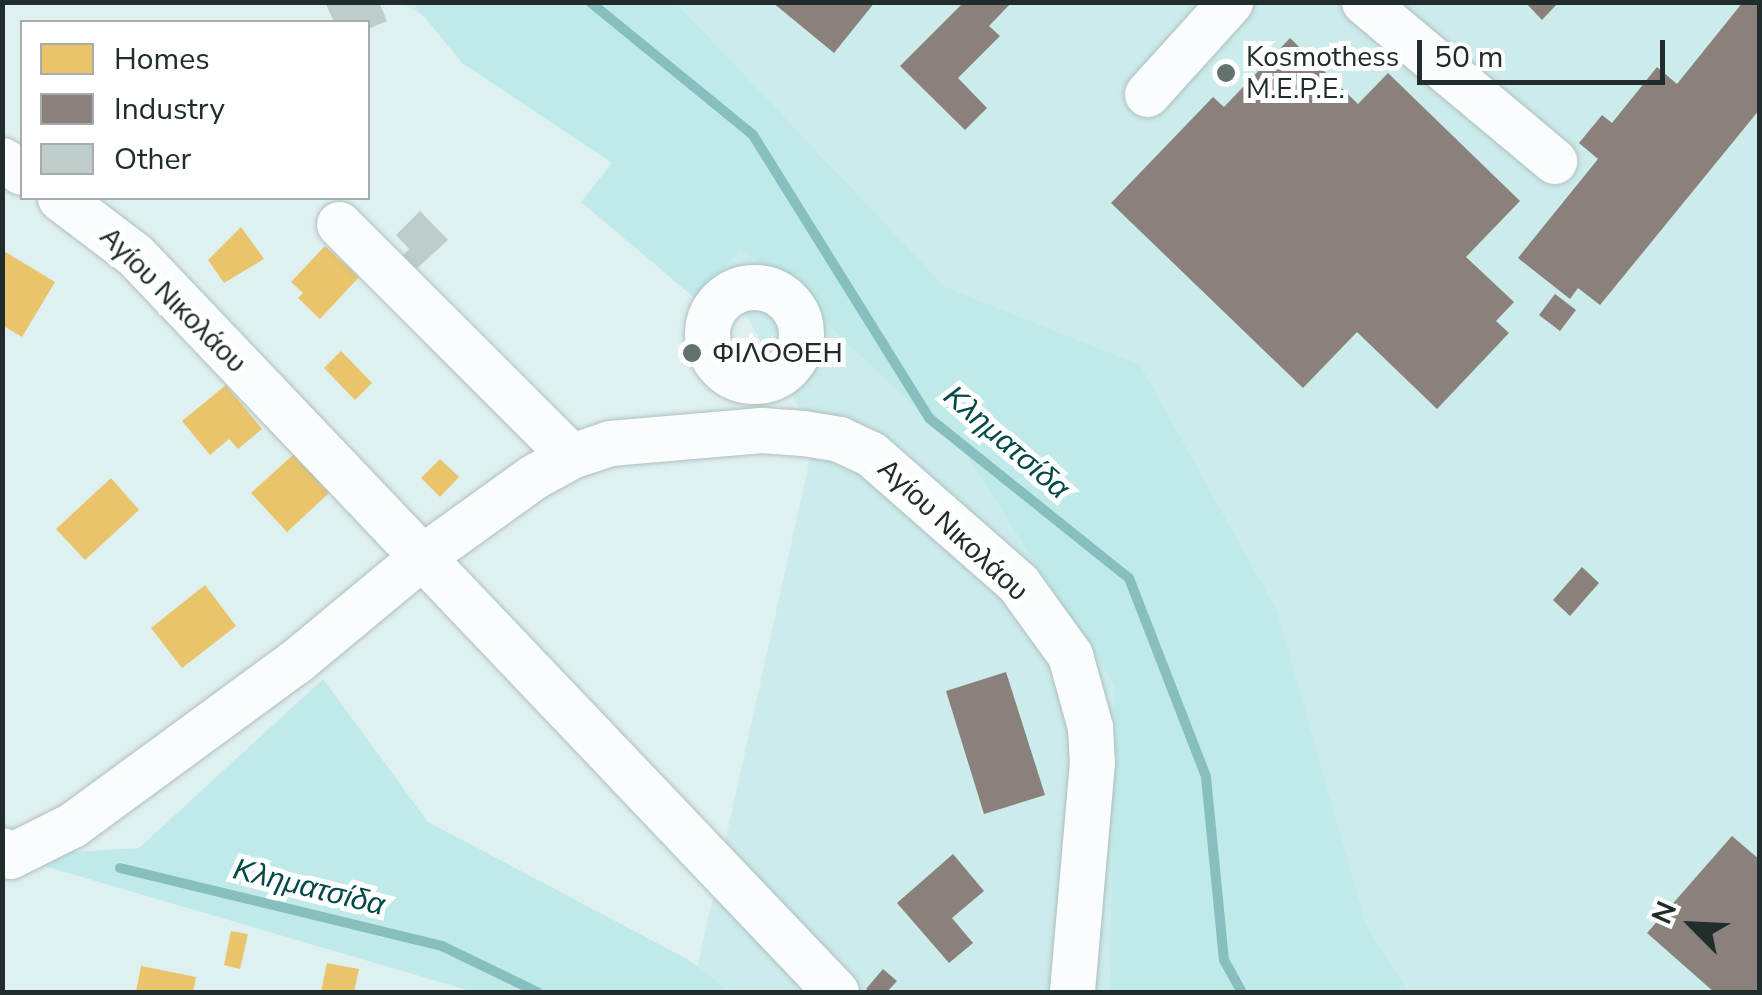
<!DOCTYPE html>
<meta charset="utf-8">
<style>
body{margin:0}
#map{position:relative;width:1762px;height:995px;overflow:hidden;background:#dff0f0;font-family:"Nunito Sans",sans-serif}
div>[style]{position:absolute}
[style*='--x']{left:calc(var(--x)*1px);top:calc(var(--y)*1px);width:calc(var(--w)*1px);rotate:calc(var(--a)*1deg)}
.built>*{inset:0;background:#ccebeb}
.green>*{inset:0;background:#c0eaea}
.homes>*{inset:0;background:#e9c46a}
.industry>*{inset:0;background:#8a817c}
.stream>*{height:10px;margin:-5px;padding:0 5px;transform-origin:5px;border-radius:5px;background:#87bfbe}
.building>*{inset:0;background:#becccc}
.roads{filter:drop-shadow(0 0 2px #b0bebe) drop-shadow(0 0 2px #b0bebe)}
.minor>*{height:45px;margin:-22.5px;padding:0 22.5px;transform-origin:22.5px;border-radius:22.5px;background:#fafdfd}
.minor>.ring{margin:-22.5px;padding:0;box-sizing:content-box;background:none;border:45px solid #fafdfd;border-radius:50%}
.dots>*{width:28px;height:28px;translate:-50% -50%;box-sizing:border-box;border:5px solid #fff;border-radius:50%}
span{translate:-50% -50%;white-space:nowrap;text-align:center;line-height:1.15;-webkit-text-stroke:10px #fff;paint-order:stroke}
.poi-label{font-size:28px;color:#212d2d}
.left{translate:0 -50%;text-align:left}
.street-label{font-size:28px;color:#212d2d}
.water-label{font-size:30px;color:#024948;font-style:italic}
.frame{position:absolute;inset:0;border:5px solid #212d2d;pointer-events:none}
.legend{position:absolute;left:20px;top:20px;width:350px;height:180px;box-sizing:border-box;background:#fff;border:2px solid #a6abab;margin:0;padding:12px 18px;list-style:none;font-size:30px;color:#212d2d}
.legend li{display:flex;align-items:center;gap:20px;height:50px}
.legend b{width:50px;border:2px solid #a6abab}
.north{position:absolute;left:1642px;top:875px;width:100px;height:100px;-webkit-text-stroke:8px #fff;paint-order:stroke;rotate:294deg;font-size:28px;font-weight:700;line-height:40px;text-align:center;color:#212d2d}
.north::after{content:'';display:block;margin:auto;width:35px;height:45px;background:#212d2d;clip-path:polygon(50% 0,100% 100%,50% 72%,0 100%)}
.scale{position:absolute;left:1417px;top:40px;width:248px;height:45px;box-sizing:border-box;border:5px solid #212d2d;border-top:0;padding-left:12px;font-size:30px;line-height:35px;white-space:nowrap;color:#212d2d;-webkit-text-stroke:8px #fff;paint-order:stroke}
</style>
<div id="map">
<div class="built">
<div style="clip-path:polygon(402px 3px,1759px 3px,1759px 992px,692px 992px,815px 436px,656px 158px)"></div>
</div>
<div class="green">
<div style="clip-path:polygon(413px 3px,676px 3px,945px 287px,1140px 365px,1277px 611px,1366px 925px,1408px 992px,1110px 992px,1115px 686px,967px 456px,766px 266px,740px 249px,697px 300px,581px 202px,612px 163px,462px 63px)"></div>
<div style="clip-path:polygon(323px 679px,428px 822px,689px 960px,730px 992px,474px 992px,10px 856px,139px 848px)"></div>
</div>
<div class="homes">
<div style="clip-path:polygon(241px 227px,264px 259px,224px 283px,208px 260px)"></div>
<div style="clip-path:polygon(325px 246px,359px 277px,320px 319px,298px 298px,303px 293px,291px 282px)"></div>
<div style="clip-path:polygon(2px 250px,55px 282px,22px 337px,2px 325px)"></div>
<div style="clip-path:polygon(341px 351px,372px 383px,355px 400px,324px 368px)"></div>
<div style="clip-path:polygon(226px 385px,262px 429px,238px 449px,229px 439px,210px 455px,182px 421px)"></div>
<div style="clip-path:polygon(294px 454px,329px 493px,287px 532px,251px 493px)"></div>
<div style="clip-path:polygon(440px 459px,459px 477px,440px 497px,421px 478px)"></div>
<div style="clip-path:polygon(111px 478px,139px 510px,85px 560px,56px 529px)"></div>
<div style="clip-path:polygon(205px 585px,236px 626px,182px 668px,151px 628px)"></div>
<div style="clip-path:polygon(231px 931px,248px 934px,240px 969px,224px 965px)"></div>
<div style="clip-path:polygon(327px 963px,359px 969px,354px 992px,321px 992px)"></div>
<div style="clip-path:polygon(141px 966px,196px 977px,193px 992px,136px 992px)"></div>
</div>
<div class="industry">
<div style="clip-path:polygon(772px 2px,875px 2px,834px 53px)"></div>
<div style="clip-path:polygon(964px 2px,1012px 2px,989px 26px,1000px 36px,958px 78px,987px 108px,965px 130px,900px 66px)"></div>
<div style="clip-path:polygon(1525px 2px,1559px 2px,1542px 20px)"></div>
<div style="clip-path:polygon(1743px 2px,1760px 2px,1760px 109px,1600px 305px,1578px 288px,1570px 299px,1518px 258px,1598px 159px,1579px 143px,1602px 115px,1612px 123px,1657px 67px,1677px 84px)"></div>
<div style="clip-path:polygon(1290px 38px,1358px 104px,1388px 73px,1520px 201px,1466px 257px,1514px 302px,1496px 321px,1509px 333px,1437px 409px,1357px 332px,1303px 388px,1111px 203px,1213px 97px,1224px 107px)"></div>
<div style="clip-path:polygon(1555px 294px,1576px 310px,1560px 331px,1539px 315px)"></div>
<div style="clip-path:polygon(1582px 567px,1599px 583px,1570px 616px,1553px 600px)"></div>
<div style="clip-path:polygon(1006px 672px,1045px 795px,984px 814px,946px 691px)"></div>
<div style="clip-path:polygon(1732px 836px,1760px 860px,1760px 992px,1714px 992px,1647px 933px)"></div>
<div style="clip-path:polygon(953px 854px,984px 891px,952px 918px,973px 943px,949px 963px,897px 903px)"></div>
<div style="clip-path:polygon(883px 969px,897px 981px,887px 992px,870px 992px,866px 989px)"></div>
</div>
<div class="stream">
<div style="--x:590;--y:2;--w:210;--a:39.2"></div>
<div style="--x:753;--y:135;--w:333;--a:58.1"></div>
<div style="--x:929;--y:418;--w:256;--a:38.7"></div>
<div style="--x:1129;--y:578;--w:213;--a:68.8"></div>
<div style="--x:1206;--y:777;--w:184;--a:84.4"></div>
<div style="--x:1224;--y:960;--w:37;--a:61"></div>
<div style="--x:120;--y:868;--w:331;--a:13.6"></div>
<div style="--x:442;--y:946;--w:106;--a:25.8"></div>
</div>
<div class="building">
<div style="clip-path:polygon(325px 2px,379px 2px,387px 21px,368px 29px,368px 22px,334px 22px)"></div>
<div style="clip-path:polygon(420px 211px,448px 240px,413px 272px,400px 258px,409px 249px,396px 235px)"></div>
</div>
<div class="roads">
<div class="minor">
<div style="--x:1364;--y:2;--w:248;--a:39.9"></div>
<div style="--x:1147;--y:94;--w:124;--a:-47.9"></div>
<div style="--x:2;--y:160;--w:23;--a:31"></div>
<div style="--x:60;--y:198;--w:94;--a:37.2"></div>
<div style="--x:135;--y:255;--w:1017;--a:46.43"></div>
<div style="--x:339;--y:224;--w:328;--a:45"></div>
<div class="ring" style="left:707px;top:287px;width:49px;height:49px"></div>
<div style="--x:2;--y:850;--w:10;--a:37"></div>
<div style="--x:10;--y:856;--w:69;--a:-26.6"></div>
<div style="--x:72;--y:825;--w:276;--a:-36.2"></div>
<div style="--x:295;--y:662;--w:161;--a:-39.7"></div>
<div style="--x:419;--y:559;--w:140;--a:-35.7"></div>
<div style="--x:533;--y:477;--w:43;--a:-28.9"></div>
<div style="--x:571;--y:456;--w:41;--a:-18.4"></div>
<div style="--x:610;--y:443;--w:152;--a:-4.9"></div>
<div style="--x:761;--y:430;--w:42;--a:4.1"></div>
<div style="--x:803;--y:433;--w:36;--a:9"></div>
<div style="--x:839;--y:439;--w:35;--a:25"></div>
<div style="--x:871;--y:454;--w:196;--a:41.3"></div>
<div style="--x:1018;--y:583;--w:89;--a:54.2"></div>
<div style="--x:1070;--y:655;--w:75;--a:74.5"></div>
<div style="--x:1090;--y:727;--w:35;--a:87"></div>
<div style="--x:1092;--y:762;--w:231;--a:95"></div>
</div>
</div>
<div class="dots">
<div style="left:1226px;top:73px;background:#647171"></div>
<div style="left:692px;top:353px;background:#647171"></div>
</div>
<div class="poi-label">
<span class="left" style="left:1246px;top:73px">Kosmothess<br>M.E.P.E.</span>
<span class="left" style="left:712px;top:353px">ΦΙΛΟΘΕΗ</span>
</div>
<div class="street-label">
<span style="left:173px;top:300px;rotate:45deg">Αγίου Νικολάου</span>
<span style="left:953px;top:530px;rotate:43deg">Αγίου Νικολάου</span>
</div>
<div class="water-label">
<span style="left:1006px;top:443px;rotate:41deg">Κληματσίδα</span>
<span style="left:309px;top:888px;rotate:14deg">Κληματσίδα</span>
</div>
<div class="frame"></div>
<ul class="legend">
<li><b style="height:28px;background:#e9c46a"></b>Homes</li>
<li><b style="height:28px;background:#8a817c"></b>Industry</li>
<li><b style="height:28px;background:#becccc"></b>Other</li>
</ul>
<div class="north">N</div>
<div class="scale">50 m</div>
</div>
